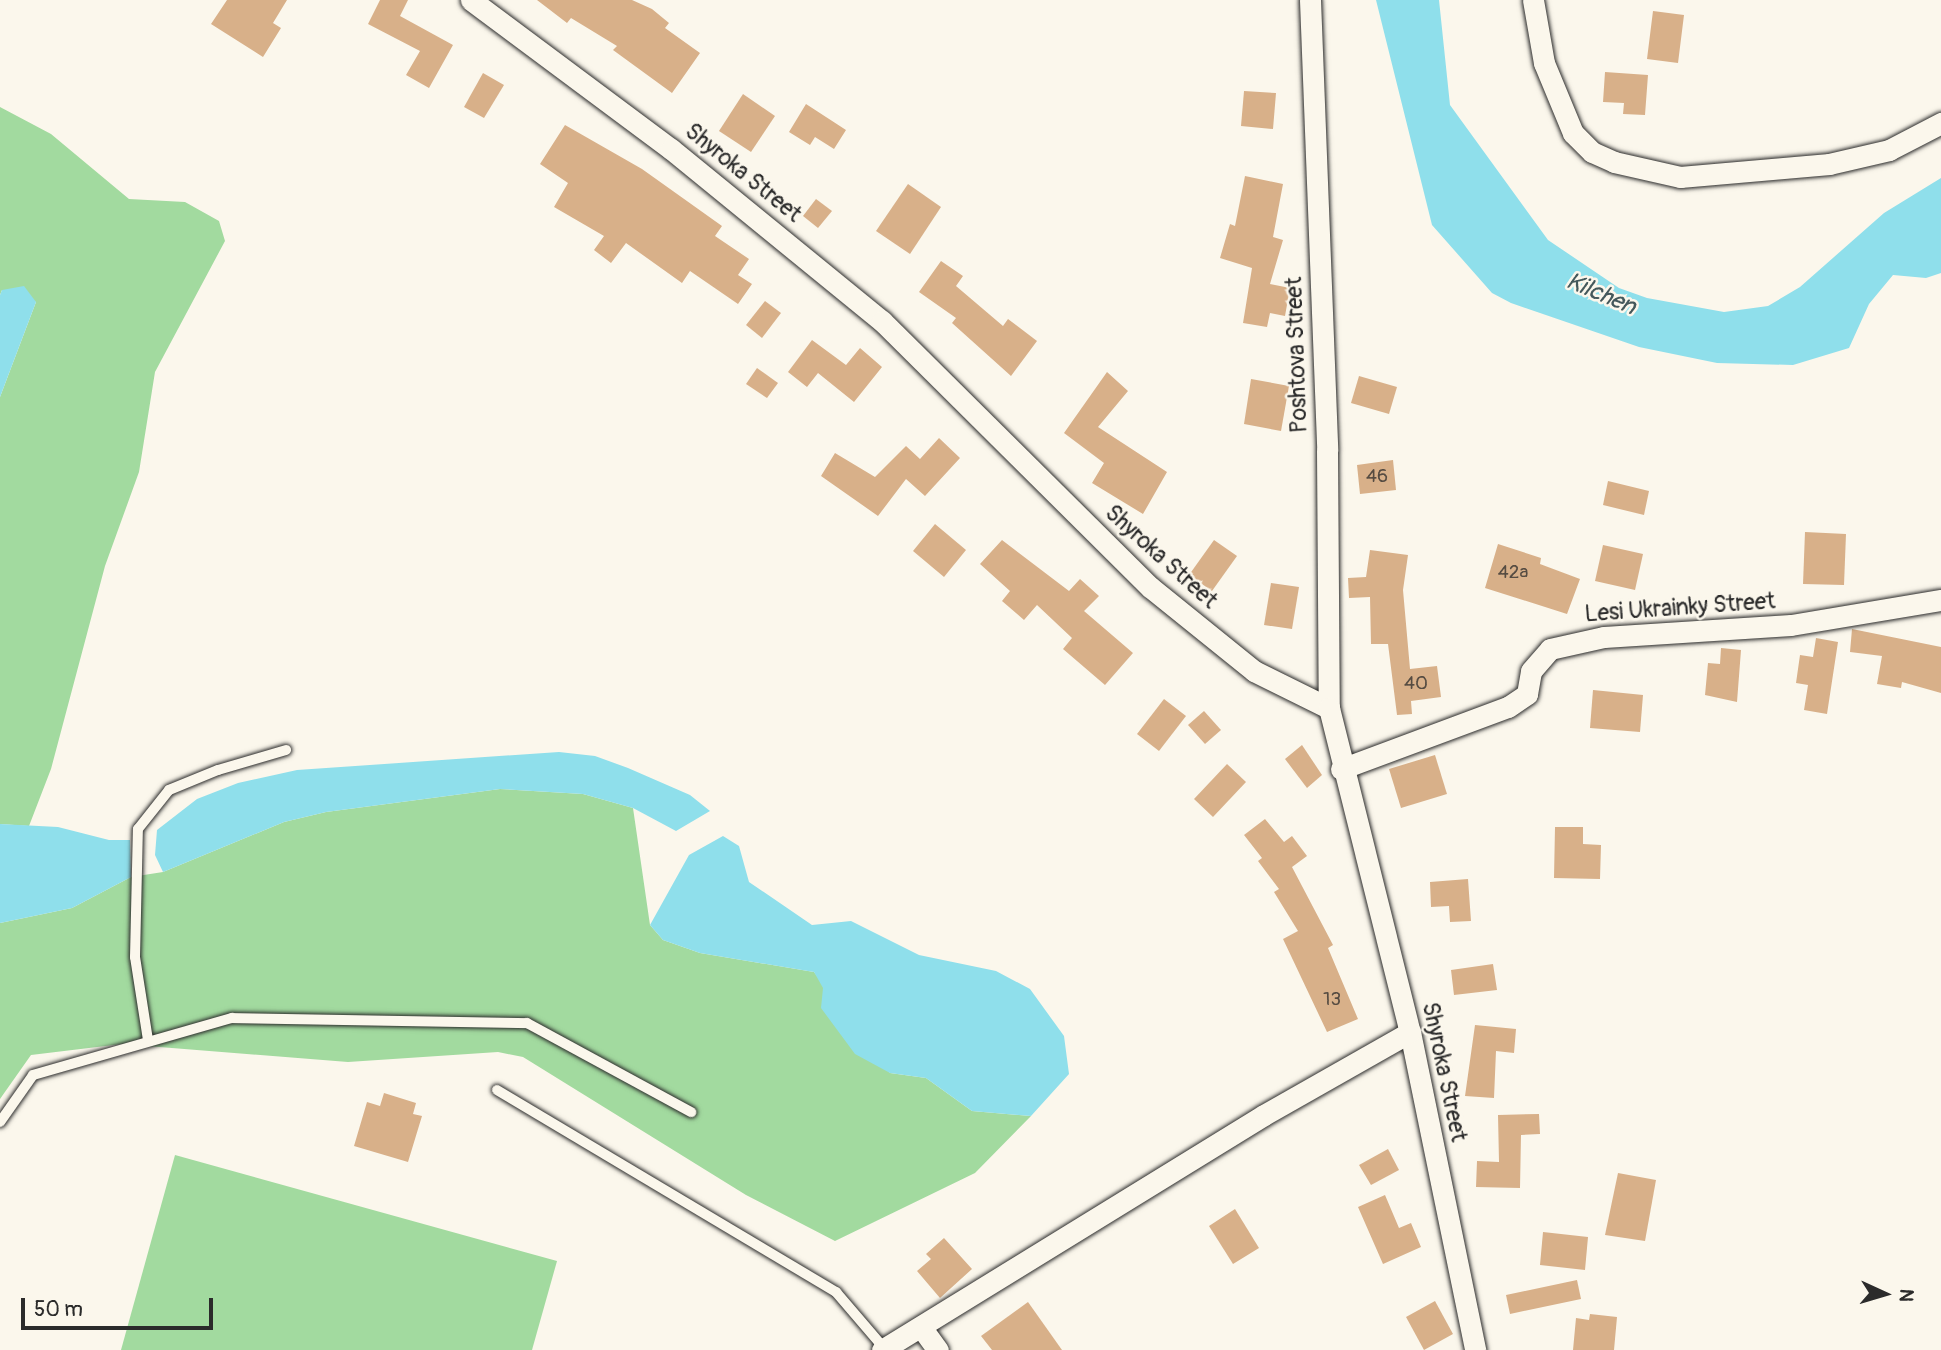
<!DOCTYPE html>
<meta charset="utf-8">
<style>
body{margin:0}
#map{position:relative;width:1941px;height:1350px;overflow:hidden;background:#fbf7ec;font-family:Pangolin,sans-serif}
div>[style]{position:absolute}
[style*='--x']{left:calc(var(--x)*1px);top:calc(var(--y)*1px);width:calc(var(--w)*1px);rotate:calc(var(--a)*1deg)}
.green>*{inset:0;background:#a2da9f}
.water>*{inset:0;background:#8fdfeb}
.building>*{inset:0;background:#d8b089}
.roads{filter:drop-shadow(0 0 2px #2b2b2b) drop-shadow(0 0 2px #2b2b2b)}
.lane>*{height:10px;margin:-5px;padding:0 5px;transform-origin:5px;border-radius:5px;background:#fbf7ec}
.street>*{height:21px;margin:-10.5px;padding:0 10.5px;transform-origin:10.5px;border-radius:10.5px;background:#fbf7ec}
span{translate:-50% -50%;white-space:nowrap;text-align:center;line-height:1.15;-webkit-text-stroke:5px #fbf7ec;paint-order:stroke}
.number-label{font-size:19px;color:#564c42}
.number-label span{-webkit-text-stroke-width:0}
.street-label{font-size:23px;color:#2b2b2b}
.water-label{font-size:24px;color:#44585b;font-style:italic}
.north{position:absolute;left:1850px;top:1259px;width:70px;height:70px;-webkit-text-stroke:5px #fbf7ec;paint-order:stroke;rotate:94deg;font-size:19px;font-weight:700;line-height:28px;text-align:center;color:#2b2b2b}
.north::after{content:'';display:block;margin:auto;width:24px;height:32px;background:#2b2b2b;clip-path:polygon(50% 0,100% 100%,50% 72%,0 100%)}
.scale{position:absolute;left:21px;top:1298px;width:192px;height:32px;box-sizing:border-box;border:4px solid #2b2b2b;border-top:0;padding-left:9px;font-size:21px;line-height:24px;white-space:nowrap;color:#2b2b2b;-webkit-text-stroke:5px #fbf7ec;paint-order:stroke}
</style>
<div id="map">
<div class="green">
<div style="clip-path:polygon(0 107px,51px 134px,129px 199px,185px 202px,219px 221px,225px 241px,155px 372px,139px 472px,105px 566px,51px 769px,29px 826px,0 824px,0 397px,36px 302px,2px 290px,0 295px)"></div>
<div style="clip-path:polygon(500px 789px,583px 794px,633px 808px,650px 925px,663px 940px,700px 953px,814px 972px,890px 1073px,926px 1078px,972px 1111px,1031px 1116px,975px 1173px,835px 1241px,746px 1195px,523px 1057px,498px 1052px,348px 1062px,122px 1044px,31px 1055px,0 1099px,0 923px,72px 908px,131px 877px,163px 872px,284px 822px,326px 812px)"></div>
<div style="clip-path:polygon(175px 1155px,557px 1261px,532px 1350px,121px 1350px)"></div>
</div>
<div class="water">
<div style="clip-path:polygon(1376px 0,1439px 0,1450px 105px,1548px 240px,1619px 288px,1647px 298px,1724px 312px,1768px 306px,1800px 287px,1884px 213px,1941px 178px,1941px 273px,1926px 278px,1893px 275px,1869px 304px,1849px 348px,1793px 365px,1717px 363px,1639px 347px,1511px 303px,1492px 293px,1432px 225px)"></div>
<div style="clip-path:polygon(24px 286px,36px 302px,0 397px,0 295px,2px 290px)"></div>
<div style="clip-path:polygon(559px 752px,595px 756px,628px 768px,690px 795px,710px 811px,676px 831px,633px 808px,583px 794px,500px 789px,326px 812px,284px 822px,163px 872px,155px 855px,157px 830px,197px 799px,238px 783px,297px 770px)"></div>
<div style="clip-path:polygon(0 824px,58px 827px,109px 840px,130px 840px,131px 877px,72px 908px,0 923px)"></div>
<div style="clip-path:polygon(723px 836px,739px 846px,749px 882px,812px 925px,851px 921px,919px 955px,996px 971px,1030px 989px,1064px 1036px,1069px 1074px,1031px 1116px,972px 1111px,926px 1078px,890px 1073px,855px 1054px,821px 1008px,823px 988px,814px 972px,700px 953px,663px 940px,650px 925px,689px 855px)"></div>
</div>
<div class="building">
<div style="clip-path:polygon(227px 0,287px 0,273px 23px,281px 28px,263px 57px,211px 24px)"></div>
<div style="clip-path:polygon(380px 0,408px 0,400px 16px,453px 45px,429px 88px,406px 75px,420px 51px,368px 24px)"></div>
<div style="clip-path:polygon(537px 0,632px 0,652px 9px,669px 23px,665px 28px,700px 53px,672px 93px,613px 50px,617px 46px,571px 18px,567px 23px)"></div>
<div style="clip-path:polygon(1653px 11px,1684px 15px,1678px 63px,1647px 59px)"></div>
<div style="clip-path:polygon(1605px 72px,1648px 75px,1645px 115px,1623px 114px,1624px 103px,1603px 102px)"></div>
<div style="clip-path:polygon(483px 73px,504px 85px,484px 118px,464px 107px)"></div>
<div style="clip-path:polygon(1244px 91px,1276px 93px,1273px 129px,1241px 126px)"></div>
<div style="clip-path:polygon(743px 94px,775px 116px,751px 152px,719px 131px)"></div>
<div style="clip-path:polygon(806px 104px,846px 130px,834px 149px,815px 137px,810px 145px,789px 132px)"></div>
<div style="clip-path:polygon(565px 125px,642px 169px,722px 226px,715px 236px,749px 259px,738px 275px,752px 284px,738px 304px,690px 271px,682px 283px,626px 243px,611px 263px,594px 250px,604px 236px,554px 207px,568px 183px,540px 164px)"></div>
<div style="clip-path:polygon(1245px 176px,1283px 184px,1273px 237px,1283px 240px,1270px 284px,1290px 288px,1285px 316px,1270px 313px,1267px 327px,1243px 323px,1252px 268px,1220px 258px,1230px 224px,1235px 226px)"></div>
<div style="clip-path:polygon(908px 184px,941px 207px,910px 254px,876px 231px)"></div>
<div style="clip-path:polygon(816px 199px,832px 211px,818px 228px,803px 216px)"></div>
<div style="clip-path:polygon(941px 261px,963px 276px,956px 286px,1003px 326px,1008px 319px,1037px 341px,1011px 376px,952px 323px,956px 318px,919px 292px)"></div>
<div style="clip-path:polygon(765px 301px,781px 313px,762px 338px,746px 325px)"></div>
<div style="clip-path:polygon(812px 340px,846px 365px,860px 348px,882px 367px,854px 402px,818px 373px,807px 387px,788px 372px)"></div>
<div style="clip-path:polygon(757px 368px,778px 383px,767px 398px,746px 384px)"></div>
<div style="clip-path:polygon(1107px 372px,1128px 391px,1098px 427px,1167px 472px,1143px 514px,1092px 483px,1104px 463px,1064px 433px)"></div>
<div style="clip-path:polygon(1359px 376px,1397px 387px,1389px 414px,1351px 403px)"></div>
<div style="clip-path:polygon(1251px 379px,1289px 386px,1281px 431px,1244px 424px)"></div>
<div style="clip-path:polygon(939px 438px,960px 458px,925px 496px,906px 479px,878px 516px,821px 476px,835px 453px,875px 477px,906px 446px,920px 459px)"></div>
<div style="clip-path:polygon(1393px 460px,1396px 490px,1360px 494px,1357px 465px)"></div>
<div style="clip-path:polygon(1608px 481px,1649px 491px,1644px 515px,1603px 505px)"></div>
<div style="clip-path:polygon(935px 524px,966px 550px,944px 577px,913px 551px)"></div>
<div style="clip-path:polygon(1805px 532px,1846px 534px,1844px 585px,1803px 584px)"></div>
<div style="clip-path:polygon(1002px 540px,1069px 591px,1080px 579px,1099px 596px,1084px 611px,1133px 653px,1105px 685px,1063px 649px,1072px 638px,1037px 605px,1024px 620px,1002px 601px,1010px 591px,980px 564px)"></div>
<div style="clip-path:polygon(1214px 540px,1237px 556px,1212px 591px,1189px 575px)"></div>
<div style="clip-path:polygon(1498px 544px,1541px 558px,1540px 564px,1580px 579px,1567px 614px,1485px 588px)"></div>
<div style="clip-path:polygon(1603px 545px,1643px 554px,1635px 590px,1595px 581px)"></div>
<div style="clip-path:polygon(1370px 550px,1408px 555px,1403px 590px,1410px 669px,1437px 666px,1441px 697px,1411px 701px,1412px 714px,1397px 715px,1388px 644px,1371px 644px,1370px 597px,1349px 598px,1348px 578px,1366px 577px)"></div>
<div style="clip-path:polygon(1271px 583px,1299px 587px,1292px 629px,1264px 625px)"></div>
<div style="clip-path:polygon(1852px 629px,1941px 647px,1941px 693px,1902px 682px,1901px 688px,1877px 684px,1882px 656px,1850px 652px)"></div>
<div style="clip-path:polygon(1816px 638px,1838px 642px,1827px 714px,1804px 710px,1808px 685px,1796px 683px,1800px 655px,1813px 657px)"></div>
<div style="clip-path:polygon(1721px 648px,1741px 650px,1737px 702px,1705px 695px,1708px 663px,1720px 664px)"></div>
<div style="clip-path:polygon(1593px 690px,1643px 695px,1640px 732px,1590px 728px)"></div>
<div style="clip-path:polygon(1164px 699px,1186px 716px,1159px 751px,1137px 734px)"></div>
<div style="clip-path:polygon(1204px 711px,1221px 730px,1205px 744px,1188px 725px)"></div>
<div style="clip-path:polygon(1302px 745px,1322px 775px,1307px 788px,1285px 759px)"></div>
<div style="clip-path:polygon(1435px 755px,1447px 794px,1401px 808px,1389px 769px)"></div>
<div style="clip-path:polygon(1227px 764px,1246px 782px,1213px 817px,1194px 799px)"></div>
<div style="clip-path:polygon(1265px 819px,1284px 842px,1292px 836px,1307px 856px,1292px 867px,1333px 945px,1328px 948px,1358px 1019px,1327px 1032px,1283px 939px,1298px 931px,1274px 892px,1279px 889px,1258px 861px,1262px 858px,1244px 835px)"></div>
<div style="clip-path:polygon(1555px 827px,1583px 827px,1583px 844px,1601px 845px,1600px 879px,1554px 878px)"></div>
<div style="clip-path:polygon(1468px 879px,1471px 921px,1450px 922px,1449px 906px,1431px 907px,1430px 882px)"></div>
<div style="clip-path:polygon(1493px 964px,1497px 990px,1454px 995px,1451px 970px)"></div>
<div style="clip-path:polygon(1475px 1025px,1516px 1029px,1514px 1053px,1496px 1051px,1494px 1098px,1465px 1096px)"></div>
<div style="clip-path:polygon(384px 1093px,416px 1103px,413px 1114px,422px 1116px,408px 1162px,354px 1146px,367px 1102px,380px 1106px)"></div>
<div style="clip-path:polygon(1539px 1114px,1540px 1134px,1521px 1135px,1520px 1188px,1476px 1187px,1477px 1161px,1499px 1162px,1498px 1115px)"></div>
<div style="clip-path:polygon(1388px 1149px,1399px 1170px,1371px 1185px,1359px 1165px)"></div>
<div style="clip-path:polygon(1618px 1173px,1656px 1180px,1645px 1241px,1605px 1235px)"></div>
<div style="clip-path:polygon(1385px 1195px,1399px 1228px,1411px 1223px,1421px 1247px,1383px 1264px,1358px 1207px)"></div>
<div style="clip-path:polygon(1235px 1209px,1259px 1248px,1233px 1264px,1209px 1226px)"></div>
<div style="clip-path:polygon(1543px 1232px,1588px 1237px,1585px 1270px,1540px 1265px)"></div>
<div style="clip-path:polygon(944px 1238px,972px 1269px,940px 1298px,917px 1271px,931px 1259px,926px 1254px)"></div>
<div style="clip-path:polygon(1577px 1280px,1581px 1299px,1510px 1314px,1506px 1295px)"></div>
<div style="clip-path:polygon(1435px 1301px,1453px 1334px,1424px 1350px,1406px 1317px)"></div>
<div style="clip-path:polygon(1028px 1302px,1062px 1350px,992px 1350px,981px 1336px)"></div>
<div style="clip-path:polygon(1590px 1314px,1617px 1317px,1614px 1350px,1573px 1350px,1576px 1318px,1589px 1320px)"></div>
</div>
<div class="roads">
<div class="lane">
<div style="--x:148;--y:1040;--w:84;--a:-98.9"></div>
<div style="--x:135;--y:957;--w:128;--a:-88.7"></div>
<div style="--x:138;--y:829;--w:50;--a:-51.5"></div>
<div style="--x:169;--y:790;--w:53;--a:-22.2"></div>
<div style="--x:218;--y:770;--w:71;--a:-16.4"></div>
<div style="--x:497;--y:1090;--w:395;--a:30.8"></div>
<div style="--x:836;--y:1292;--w:74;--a:49.4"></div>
<div style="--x:0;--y:1122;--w:57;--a:-54.9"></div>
<div style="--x:33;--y:1075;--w:207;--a:-16"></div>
<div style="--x:232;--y:1018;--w:295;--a:1"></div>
<div style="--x:527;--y:1023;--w:187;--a:28.5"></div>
</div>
<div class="street">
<div style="--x:471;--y:0;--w:249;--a:36.7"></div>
<div style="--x:671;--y:149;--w:272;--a:39.2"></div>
<div style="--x:882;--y:321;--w:378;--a:44.8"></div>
<div style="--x:1150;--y:587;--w:134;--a:38.9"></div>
<div style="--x:1254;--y:671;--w:84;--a:26.3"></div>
<div style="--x:1310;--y:0;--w:451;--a:87.8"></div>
<div style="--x:1327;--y:451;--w:257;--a:89.6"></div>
<div style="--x:1329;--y:708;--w:334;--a:76"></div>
<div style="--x:1410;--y:1032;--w:325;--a:78.4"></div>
<div style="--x:1533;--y:0;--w:64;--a:80.1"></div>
<div style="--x:1544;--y:63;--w:76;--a:67.5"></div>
<div style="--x:1573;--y:133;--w:27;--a:45"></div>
<div style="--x:1592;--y:152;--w:24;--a:24"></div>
<div style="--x:1614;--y:162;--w:68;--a:12.8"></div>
<div style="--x:1680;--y:177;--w:150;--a:-5"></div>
<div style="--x:1829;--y:164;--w:62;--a:-13.1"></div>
<div style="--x:1889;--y:150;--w:59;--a:-27.4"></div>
<div style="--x:1341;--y:769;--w:178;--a:-20.4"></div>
<div style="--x:1508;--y:707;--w:23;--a:-34"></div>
<div style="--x:1527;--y:694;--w:23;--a:-80"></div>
<div style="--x:1531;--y:671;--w:29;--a:-49"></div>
<div style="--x:1550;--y:649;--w:55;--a:-12.5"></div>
<div style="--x:1604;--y:637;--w:187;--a:-3.7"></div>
<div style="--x:1791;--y:625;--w:152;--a:-9.5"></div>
<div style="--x:921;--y:1327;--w:29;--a:54"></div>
<div style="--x:882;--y:1350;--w:448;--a:-31.6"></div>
<div style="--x:1264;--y:1115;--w:168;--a:-29.6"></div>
</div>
</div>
<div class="number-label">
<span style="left:1377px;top:477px">46</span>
<span style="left:1513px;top:573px">42а</span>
<span style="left:1416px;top:684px">40</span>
<span style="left:1332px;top:1000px">13</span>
</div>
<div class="street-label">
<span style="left:743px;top:173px;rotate:39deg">Shyroka Street</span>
<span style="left:1297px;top:355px;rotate:-92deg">Poshtova Street</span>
<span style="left:1161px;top:557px;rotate:42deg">Shyroka Street</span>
<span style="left:1680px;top:608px;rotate:-4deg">Lesi Ukrainky Street</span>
<span style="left:1444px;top:1072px;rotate:78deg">Shyroka Street</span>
</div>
<div class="water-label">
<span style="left:1601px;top:294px;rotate:23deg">Kilchen</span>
</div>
<div class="north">N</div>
<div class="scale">50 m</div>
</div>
